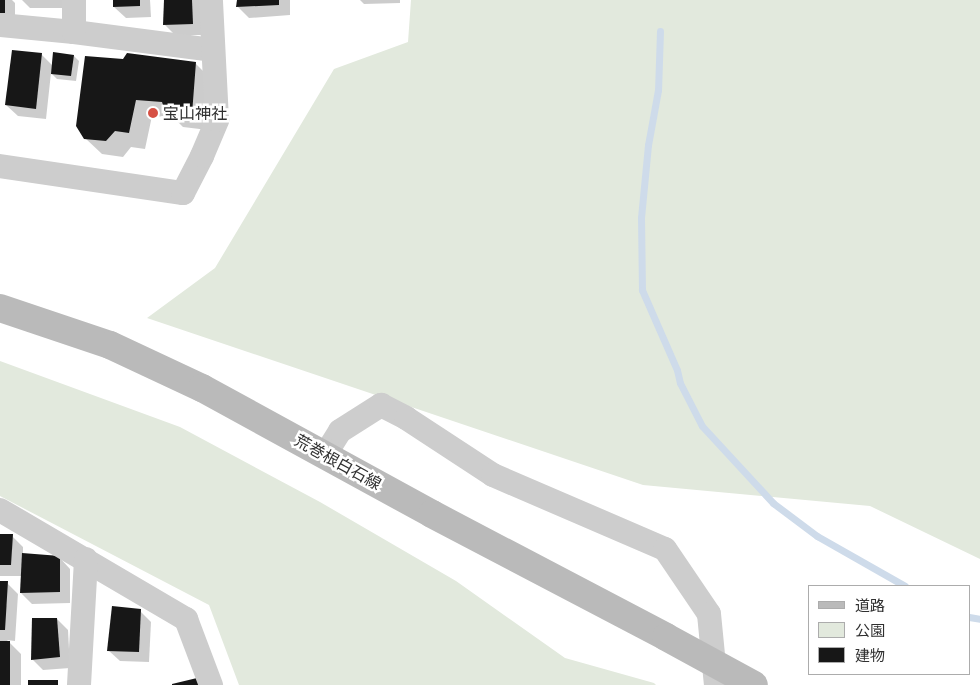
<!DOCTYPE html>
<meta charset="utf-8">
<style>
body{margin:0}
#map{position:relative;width:980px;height:685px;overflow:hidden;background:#fff;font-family:"Noto Sans","Noto Sans JP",sans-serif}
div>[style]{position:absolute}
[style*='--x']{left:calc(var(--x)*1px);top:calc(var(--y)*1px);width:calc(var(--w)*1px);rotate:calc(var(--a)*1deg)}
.green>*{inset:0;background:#e2e9dd}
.shadow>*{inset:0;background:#0003}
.stream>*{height:7px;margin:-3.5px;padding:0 3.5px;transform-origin:3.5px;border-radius:3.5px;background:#cedbea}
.building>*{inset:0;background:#171717}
.street>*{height:24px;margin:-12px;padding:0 12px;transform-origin:12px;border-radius:12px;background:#cdcdcd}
.secondary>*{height:28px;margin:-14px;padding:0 14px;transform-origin:14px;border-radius:14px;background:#bababa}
.secondary-bridge>*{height:28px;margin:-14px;padding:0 14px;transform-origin:14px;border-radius:14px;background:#bababa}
.dots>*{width:14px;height:14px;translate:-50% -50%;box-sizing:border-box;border:2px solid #fff;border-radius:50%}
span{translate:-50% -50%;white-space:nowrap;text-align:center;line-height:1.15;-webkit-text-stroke:5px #fff;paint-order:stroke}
.poi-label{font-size:16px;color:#303030}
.left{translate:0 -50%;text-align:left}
.street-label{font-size:16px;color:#303030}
.legend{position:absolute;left:808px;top:585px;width:162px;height:90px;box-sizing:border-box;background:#fff;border:1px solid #acacac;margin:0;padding:6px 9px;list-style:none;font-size:15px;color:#303030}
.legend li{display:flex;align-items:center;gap:10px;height:25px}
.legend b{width:25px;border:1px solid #acacac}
</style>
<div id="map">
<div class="green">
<div style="clip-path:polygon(411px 0,980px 0,980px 559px,870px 506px,643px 485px,147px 318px,215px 268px,334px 69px,408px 42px)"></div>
<div style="clip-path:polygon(0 361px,180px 427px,320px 502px,456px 581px,565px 658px,654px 683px,656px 685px,239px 685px,209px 605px,0 496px)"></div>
</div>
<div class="shadow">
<div style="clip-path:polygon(0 0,12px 0,15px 3px,15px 24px,0 23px)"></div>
<div style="clip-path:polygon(22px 0,64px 0,64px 8px,30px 8px)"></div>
<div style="clip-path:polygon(114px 0,150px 0,151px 17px,126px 18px,114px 7px)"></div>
<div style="clip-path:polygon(165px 0,202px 0,203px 35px,175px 35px,164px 24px)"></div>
<div style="clip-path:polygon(238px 0,290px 0,290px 15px,249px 18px,238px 7px)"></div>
<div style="clip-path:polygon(360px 0,400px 0,400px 3px,364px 4px)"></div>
<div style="clip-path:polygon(54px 53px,74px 56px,79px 61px,76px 81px,57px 79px,51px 73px,46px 119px,18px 116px,6px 105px,41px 54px,53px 66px)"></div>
<div style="clip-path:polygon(195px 63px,212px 80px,208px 130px,183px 127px,173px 117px,152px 116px,145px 149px,131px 147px,123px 157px,102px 154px,85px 138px,77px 126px)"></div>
<div style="clip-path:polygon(0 536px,12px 536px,23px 547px,23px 554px,59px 557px,70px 569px,70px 603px,32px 604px,21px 593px,22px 576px,0 576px)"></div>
<div style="clip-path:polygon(0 582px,7px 583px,18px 594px,15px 641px,7px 640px,21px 654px,21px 685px,0 685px)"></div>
<div style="clip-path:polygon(140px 611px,151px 622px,149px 662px,120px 661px,108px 650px)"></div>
<div style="clip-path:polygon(57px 619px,68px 630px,70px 668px,43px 670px,32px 659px)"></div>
</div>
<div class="stream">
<div style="--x:660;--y:31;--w:59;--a:91.9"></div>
<div style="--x:658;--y:90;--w:56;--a:100.3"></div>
<div style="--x:648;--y:145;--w:73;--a:95.5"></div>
<div style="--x:641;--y:218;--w:72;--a:89.2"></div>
<div style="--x:642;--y:290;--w:87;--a:66.4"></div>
<div style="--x:677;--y:370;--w:13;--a:77"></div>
<div style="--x:680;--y:383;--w:48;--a:62.9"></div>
<div style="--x:702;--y:426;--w:105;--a:47.3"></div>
<div style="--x:773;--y:503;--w:55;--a:36.9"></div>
<div style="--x:817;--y:536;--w:101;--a:29.6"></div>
<div style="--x:969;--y:617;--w:11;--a:10"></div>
</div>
<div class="building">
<div style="clip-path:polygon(0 0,5px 0,5px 13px,0 13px)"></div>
<div style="clip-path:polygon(113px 0,140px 0,140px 6px,113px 7px)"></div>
<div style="clip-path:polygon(164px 0,192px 0,193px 24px,163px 25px)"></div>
<div style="clip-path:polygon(237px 0,279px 0,279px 5px,236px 7px)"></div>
<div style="clip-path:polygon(12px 50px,42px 53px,36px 109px,5px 105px)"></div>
<div style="clip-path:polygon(53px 52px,74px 55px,71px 76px,51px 74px)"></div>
<div style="clip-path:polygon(127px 53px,196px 62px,192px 114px,165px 111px,162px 102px,136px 100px,129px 133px,115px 131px,106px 141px,84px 139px,76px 126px,85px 56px,123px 59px)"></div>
<div style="clip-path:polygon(0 534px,13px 534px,11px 565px,0 565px)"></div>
<div style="clip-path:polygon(22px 553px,60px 556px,60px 592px,20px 593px)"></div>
<div style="clip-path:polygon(0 581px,8px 581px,5px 630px,0 630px)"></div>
<div style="clip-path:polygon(112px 606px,141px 609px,139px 652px,107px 651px)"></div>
<div style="clip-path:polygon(32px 618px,57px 618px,60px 657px,31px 660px)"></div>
<div style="clip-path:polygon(0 641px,10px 641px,10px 685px,0 685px)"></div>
<div style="clip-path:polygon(197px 678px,200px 685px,172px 685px,172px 684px)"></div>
<div style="clip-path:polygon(28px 680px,58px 680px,58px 685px,28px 685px)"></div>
</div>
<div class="street">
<div style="--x:0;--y:25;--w:74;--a:5.4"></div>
<div style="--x:74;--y:32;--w:139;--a:7.4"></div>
<div style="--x:74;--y:32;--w:32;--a:-90"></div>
<div style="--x:0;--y:166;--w:185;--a:8.4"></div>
<div style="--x:183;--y:193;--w:42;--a:-62.8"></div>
<div style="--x:202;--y:156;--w:39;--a:-67"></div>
<div style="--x:217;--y:120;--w:120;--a:-92.9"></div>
<div style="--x:325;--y:455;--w:28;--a:-58"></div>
<div style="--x:340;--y:431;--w:49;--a:-32.4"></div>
<div style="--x:381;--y:405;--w:28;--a:27"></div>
<div style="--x:406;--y:418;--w:104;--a:33.2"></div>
<div style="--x:493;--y:475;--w:187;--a:23.3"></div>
<div style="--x:665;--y:549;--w:78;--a:55.9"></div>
<div style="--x:709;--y:614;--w:71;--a:84.4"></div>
<div style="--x:0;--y:510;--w:216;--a:30.4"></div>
<div style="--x:186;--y:619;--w:71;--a:69.3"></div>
<div style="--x:79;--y:685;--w:126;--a:-86.8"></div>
</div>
<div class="secondary">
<div style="--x:0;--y:308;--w:116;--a:18.6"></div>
<div style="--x:110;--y:345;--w:102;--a:25.1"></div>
<div style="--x:202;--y:388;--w:262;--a:28.7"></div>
<div style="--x:432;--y:514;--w:264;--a:27.7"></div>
</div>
<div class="secondary-bridge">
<div style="--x:666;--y:637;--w:100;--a:28.6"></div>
</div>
<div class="dots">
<div style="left:153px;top:113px;background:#d65044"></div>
</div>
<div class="poi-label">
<span class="left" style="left:163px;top:113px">宝山神社</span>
</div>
<div class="street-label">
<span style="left:338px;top:462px;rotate:29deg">荒巻根白石線</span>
</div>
<ul class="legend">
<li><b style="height:6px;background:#bababa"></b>道路</li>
<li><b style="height:14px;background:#e2e9dd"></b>公園</li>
<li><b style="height:14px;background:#171717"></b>建物</li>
</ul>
</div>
